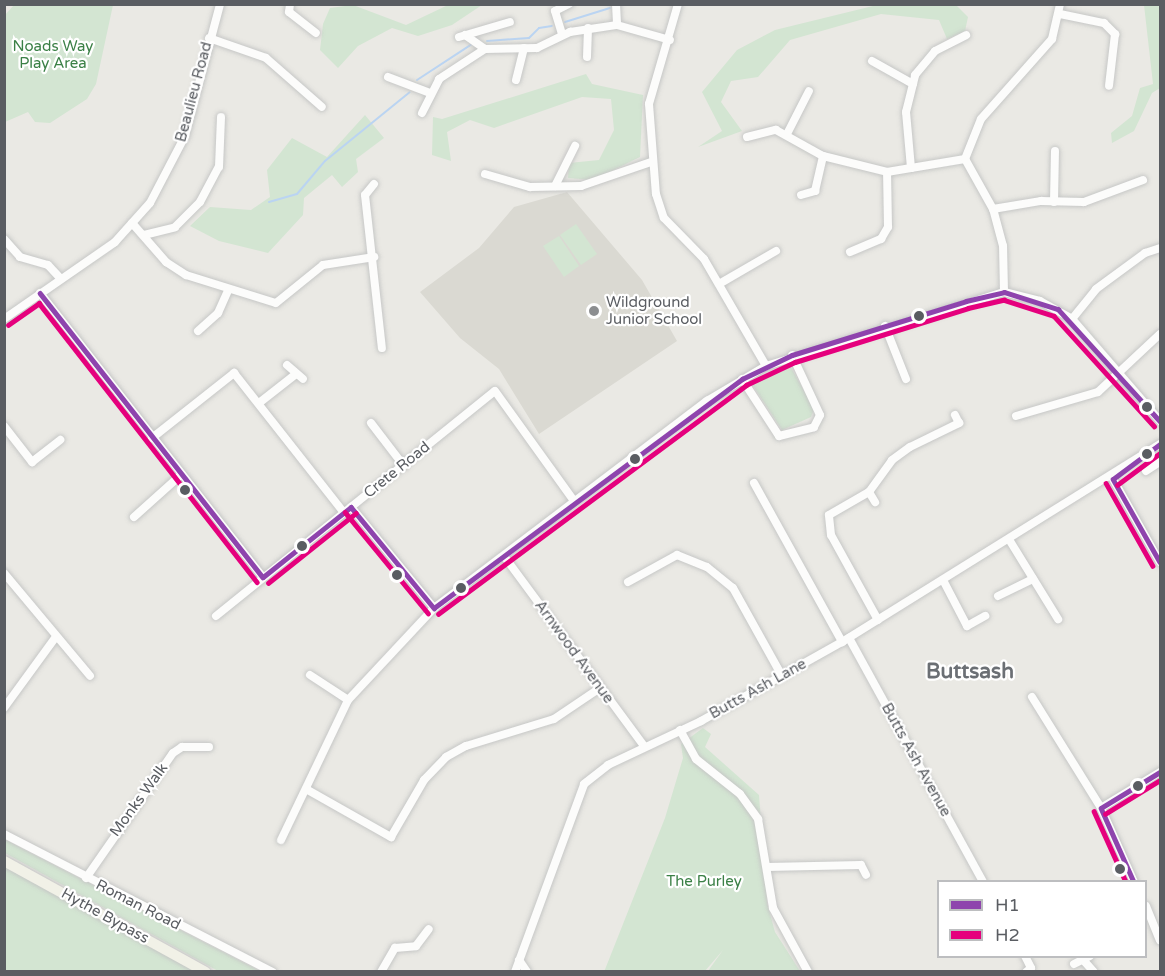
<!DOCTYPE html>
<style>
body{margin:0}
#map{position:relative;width:1165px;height:976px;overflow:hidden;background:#eae9e4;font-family:"Varela Round",sans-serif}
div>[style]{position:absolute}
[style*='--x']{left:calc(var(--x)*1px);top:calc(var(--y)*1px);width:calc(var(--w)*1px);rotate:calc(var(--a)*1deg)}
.education>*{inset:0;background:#dad9d2}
.green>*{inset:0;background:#d3e5d2}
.stream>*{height:2px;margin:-1px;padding:0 1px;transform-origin:1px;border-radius:1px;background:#bad4f2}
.roads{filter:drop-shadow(0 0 2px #c6c7c6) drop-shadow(0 0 2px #c6c7c6)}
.minor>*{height:8px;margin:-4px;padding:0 4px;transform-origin:4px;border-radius:4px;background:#fcfcfb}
.major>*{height:10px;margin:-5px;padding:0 5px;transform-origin:5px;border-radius:5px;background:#f1f1e7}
.bus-1>*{height:4.5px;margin:-2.25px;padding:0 2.25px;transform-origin:2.25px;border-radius:2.25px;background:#8e44ad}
.bus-2>*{height:4.5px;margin:-2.25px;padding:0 2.25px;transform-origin:2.25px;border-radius:2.25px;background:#e5007d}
.dots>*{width:16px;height:16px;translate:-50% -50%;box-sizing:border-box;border:3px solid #fff;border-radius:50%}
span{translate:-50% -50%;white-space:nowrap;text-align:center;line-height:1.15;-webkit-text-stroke:4.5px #fff;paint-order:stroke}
.park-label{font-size:15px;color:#3b8046}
.street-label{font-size:15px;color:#5a5d62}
.poi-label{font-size:15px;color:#5a5d62}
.left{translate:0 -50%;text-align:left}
.district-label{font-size:21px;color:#6b6f74;font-weight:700}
.frame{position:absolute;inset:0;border:6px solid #5a5d62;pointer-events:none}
.legend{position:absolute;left:937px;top:880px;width:210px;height:78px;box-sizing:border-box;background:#fff;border:2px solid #bdbec0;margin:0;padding:8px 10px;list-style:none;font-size:18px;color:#5a5d62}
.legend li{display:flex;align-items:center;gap:12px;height:30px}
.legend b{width:30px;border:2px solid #bdbec0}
</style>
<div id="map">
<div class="education">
<div style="clip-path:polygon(567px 192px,642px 280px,677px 341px,539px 434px,499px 369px,460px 338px,420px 292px,479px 248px,514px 207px)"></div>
</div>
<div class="green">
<div style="clip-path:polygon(14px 5px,113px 5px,96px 84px,87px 99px,50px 123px,35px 122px,28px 112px,5px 122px,5px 15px)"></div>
<div style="clip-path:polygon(353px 5px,406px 25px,448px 5px,482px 5px,452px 25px,418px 36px,392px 28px,358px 46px,338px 68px,320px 50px,323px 24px,330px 8px)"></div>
<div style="clip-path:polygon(877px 5px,956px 5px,968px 17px,965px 31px,947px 39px,939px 20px,881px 14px,790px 40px,758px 77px,731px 81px,721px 102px,742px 131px,698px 147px,722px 131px,702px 92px,737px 50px,775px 30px)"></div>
<div style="clip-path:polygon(1144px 5px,1160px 5px,1160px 88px,1152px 93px,1134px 131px,1112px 143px,1111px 133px,1132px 116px,1140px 88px,1153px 84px)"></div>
<div style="clip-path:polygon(586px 74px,592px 84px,643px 95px,640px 157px,593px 180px,568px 178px,569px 163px,599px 160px,614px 130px,611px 99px,582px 97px,494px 128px,470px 120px,447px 132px,451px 161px,432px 155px,433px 117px,442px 119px)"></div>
<div style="clip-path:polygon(365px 115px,384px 138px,356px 159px,358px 172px,342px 187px,332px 175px,304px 198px,303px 215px,268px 253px,219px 241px,190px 226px,210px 207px,251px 210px,270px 197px,267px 170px,292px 138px,327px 157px)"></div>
<div style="clip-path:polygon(576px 224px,597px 254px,581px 265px,560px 235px)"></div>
<div style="clip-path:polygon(559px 236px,579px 266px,564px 277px,543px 246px)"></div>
<div style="clip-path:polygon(789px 364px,814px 409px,811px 417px,782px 430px,752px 384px)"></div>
<div style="clip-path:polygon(703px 728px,711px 734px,705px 747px,759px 795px,767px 903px,775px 932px,800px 971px,708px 971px,723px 950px,705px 971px,604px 972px,665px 818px,683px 758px,681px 744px)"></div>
<div style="clip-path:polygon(4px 839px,23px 849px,260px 971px,218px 971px,5px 853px)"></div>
<div style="clip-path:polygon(4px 865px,200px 971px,5px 971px)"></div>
</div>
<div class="stream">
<div style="--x:565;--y:22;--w:47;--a:-17.3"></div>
<div style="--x:487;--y:41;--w:42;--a:-4.1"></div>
<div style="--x:529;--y:38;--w:14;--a:-45"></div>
<div style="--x:539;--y:28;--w:13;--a:-9"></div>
<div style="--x:417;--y:80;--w:66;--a:-33.2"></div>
<div style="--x:269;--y:202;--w:29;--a:-16"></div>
<div style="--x:297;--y:194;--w:43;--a:-49.7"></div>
<div style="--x:325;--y:161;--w:109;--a:-39.1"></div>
</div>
<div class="roads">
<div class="minor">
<div style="--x:290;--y:4;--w:8;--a:97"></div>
<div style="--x:289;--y:12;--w:34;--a:38"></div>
<div style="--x:616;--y:4;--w:21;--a:87"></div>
<div style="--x:678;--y:4;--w:104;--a:106.2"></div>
<div style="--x:649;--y:104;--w:90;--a:85.6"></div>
<div style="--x:656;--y:194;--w:25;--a:72"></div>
<div style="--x:664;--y:218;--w:57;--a:45.7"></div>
<div style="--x:704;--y:259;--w:124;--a:59.9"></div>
<div style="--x:1060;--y:14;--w:45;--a:11.6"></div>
<div style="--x:1104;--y:23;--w:16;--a:45"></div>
<div style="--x:1115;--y:34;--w:52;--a:96.6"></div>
<div style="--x:562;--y:34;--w:24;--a:-107"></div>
<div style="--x:555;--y:11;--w:16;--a:-27"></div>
<div style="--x:465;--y:35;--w:24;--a:35"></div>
<div style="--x:459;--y:37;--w:53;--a:-16.4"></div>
<div style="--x:209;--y:38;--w:60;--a:19.3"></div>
<div style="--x:266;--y:58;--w:74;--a:41.2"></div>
<div style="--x:587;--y:57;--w:29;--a:-88"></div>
<div style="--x:872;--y:61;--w:47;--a:29.3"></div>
<div style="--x:388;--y:77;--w:45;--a:20.9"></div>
<div style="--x:516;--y:80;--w:33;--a:-76"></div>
<div style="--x:422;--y:113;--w:38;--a:-63"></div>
<div style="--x:439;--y:79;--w:55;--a:-33.1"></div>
<div style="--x:485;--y:49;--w:52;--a:-1.1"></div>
<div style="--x:537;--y:48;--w:37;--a:-26"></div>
<div style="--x:570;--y:32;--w:48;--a:-8.5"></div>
<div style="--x:617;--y:25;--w:55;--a:15.8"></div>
<div style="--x:787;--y:134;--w:48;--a:-62.9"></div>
<div style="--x:747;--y:137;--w:30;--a:-14"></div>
<div style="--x:776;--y:130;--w:54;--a:29"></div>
<div style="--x:823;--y:156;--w:66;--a:14"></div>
<div style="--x:887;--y:172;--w:79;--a:-9.5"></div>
<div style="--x:911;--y:168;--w:56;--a:-95.1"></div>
<div style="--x:906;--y:112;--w:38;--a:-76"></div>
<div style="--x:915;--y:75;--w:31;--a:-50"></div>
<div style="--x:935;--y:51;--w:35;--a:-27"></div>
<div style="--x:485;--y:174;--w:47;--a:16.1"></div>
<div style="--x:530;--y:187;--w:51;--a:-1.1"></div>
<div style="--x:581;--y:186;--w:74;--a:-18.9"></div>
<div style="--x:374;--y:184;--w:14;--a:129"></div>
<div style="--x:365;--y:195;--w:154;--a:83.7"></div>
<div style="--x:555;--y:186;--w:45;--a:-63.4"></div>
<div style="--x:801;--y:195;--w:15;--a:-16"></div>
<div style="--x:815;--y:191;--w:36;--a:-77"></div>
<div style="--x:1054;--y:202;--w:51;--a:-88.9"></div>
<div style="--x:993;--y:209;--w:49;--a:-9.5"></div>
<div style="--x:1041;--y:201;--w:43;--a:1.3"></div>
<div style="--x:1084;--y:202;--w:63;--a:-20.4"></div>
<div style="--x:132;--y:223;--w:52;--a:48.9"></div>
<div style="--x:166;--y:262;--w:24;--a:33"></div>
<div style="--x:186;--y:275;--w:94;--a:17.3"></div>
<div style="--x:276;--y:303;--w:60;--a:-39"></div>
<div style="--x:323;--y:265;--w:52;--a:-8.9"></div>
<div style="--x:144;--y:235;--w:32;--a:-14"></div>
<div style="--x:175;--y:227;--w:35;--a:-45"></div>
<div style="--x:200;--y:202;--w:40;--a:-62"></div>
<div style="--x:219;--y:167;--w:50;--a:-87.7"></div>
<div style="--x:4;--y:239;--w:24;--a:48"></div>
<div style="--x:20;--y:257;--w:29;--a:16"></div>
<div style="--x:48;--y:265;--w:16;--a:47"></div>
<div style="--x:850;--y:252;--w:34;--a:-23"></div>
<div style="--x:881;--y:239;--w:14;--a:-60"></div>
<div style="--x:888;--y:227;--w:55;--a:-91"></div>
<div style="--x:719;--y:284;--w:66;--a:-30.1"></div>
<div style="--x:1004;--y:292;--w:46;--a:-91.2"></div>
<div style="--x:1003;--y:246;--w:38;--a:-105"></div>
<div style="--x:993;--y:209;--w:57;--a:-119.2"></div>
<div style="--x:965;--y:159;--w:43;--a:-68.2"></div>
<div style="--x:981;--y:119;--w:107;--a:-48.4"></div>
<div style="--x:1052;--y:39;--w:36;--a:-77"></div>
<div style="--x:40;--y:293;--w:361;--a:51.9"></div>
<div style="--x:4;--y:319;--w:135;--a:-34.7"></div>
<div style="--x:115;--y:242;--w:52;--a:-48.1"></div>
<div style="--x:150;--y:203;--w:76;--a:-62.4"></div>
<div style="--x:185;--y:136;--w:137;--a:-75.1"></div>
<div style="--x:1072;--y:319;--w:38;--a:-51"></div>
<div style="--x:1096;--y:289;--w:61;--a:-36.3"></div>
<div style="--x:1145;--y:253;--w:16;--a:-18"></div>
<div style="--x:885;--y:326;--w:57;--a:68.4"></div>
<div style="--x:198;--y:331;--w:27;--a:-42"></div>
<div style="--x:218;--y:313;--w:24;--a:-66"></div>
<div style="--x:287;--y:365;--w:21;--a:41"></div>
<div style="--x:742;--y:379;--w:68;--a:57"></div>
<div style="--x:779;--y:436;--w:36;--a:-14"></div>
<div style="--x:814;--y:427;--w:13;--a:-63"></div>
<div style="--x:820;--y:415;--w:66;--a:-115"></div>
<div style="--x:259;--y:403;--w:47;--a:-38.1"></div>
<div style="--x:1016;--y:416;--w:85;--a:-16.3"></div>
<div style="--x:1098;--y:392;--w:85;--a:-43.1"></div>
<div style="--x:371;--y:423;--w:54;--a:52.5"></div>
<div style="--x:4;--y:426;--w:46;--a:52.1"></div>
<div style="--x:32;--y:462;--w:36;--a:-38"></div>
<div style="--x:152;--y:438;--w:105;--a:-38.4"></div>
<div style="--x:234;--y:373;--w:178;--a:51.8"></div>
<div style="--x:1146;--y:471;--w:17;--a:-33"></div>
<div style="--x:1113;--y:479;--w:95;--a:60.5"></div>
<div style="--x:754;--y:483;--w:182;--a:61"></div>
<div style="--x:869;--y:492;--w:12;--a:59"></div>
<div style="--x:351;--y:507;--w:131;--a:50.6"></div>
<div style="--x:134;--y:517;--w:64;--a:-41.9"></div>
<div style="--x:1010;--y:541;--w:92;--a:58.4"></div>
<div style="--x:504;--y:556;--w:237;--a:53.6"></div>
<div style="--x:4;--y:573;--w:134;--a:50.1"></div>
<div style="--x:943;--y:580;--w:52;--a:62.4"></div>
<div style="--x:967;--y:626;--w:21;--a:-29"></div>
<div style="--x:628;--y:582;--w:56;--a:-28.9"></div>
<div style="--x:677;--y:555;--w:32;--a:22"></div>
<div style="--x:707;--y:567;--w:33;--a:39"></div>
<div style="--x:733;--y:588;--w:101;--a:60.9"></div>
<div style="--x:998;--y:596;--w:39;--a:-26"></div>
<div style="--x:216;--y:616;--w:358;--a:-38.9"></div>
<div style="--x:495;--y:391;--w:135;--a:54.3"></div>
<div style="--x:878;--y:620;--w:97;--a:-118.9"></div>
<div style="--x:831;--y:535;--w:20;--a:-96"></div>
<div style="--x:829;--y:515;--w:46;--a:-29.9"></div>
<div style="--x:869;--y:492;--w:39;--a:-54"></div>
<div style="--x:892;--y:460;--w:22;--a:-36"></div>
<div style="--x:910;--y:447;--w:55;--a:-26.1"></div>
<div style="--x:959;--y:423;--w:9;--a:-117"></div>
<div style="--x:849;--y:638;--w:278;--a:61.2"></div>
<div style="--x:310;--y:675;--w:45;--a:33.3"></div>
<div style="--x:1032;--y:697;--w:131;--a:58.1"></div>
<div style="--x:4;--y:708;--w:87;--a:-53.9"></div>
<div style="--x:680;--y:730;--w:33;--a:61"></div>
<div style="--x:696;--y:759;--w:56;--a:38.5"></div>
<div style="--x:740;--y:794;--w:31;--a:54"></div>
<div style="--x:758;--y:819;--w:90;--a:80.4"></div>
<div style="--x:773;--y:908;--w:73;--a:61.3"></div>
<div style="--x:306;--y:789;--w:98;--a:29.5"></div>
<div style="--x:391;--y:837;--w:66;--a:-59.9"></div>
<div style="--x:424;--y:780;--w:32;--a:-46"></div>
<div style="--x:446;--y:757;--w:23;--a:-29"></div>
<div style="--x:466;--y:746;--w:92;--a:-17.1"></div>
<div style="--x:554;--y:719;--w:55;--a:-34"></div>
<div style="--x:1101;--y:808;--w:81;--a:66"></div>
<div style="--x:1101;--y:808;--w:69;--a:-31.4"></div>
<div style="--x:4;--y:834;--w:302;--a:27.2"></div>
<div style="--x:281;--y:840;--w:155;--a:-64.4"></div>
<div style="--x:348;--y:700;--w:126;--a:-46.9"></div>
<div style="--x:434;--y:608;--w:343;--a:-37.2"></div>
<div style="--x:707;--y:401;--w:69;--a:-30.7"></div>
<div style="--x:766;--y:366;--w:249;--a:-17.3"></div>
<div style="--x:1004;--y:292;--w:37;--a:14"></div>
<div style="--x:1040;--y:301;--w:37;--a:29"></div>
<div style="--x:1072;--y:319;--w:135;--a:49.2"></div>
<div style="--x:767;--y:867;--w:94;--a:-1.2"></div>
<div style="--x:861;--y:865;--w:11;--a:63"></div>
<div style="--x:86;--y:878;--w:152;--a:-55.2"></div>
<div style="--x:173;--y:753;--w:11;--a:-34"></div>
<div style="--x:182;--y:747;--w:27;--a:0"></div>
<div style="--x:1146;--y:906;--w:37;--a:68"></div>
<div style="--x:1025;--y:956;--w:13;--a:63"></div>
<div style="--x:1031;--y:968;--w:6;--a:141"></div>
<div style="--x:519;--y:960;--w:14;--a:56"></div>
<div style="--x:1085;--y:962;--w:13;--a:48"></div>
<div style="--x:1074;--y:964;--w:18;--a:-27"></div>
<div style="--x:381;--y:972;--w:28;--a:-60"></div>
<div style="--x:395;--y:948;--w:21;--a:-5"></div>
<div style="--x:416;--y:946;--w:21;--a:-53"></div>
<div style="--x:515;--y:972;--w:200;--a:-69.8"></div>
<div style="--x:584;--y:784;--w:31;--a:-38"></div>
<div style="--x:608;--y:765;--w:103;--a:-25.3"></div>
<div style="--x:701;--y:721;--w:162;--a:-29.3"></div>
<div style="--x:842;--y:642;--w:375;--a:-31.9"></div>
</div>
<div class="major">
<div style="--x:4;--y:861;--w:230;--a:28.8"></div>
</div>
</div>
<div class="bus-1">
<div style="--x:40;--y:293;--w:361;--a:51.9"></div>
<div style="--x:1113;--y:479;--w:95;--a:60.5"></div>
<div style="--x:1113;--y:479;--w:59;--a:-36.7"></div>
<div style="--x:351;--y:507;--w:131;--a:50.6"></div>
<div style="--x:263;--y:577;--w:112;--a:-38.5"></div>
<div style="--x:434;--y:608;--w:384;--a:-36.6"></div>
<div style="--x:742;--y:379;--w:55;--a:-25.6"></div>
<div style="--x:792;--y:355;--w:182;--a:-17.2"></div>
<div style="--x:966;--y:301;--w:39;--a:-13"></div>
<div style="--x:1004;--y:292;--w:57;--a:17.5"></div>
<div style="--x:1058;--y:309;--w:151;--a:47.7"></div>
<div style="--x:1101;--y:808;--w:81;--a:66"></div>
<div style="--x:1101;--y:808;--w:69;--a:-31.4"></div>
</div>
<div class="bus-2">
<div style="--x:8;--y:325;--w:38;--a:-35"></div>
<div style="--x:39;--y:303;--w:354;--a:52"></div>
<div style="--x:1106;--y:483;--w:95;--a:60.5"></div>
<div style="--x:1117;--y:485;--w:54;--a:-36.7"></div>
<div style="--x:345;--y:512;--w:131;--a:50.6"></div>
<div style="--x:268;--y:583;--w:112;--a:-38.5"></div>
<div style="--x:438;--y:614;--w:384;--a:-36.6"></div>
<div style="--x:746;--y:385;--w:54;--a:-25.1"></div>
<div style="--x:795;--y:362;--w:181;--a:-17.3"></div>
<div style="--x:968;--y:308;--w:37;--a:-13"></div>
<div style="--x:1004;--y:300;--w:52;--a:17.7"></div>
<div style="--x:1054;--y:316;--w:149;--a:47.7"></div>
<div style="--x:1094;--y:811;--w:78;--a:65.7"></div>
<div style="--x:1105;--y:814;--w:65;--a:-31.7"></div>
</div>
<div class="dots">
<div style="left:594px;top:311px;background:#8c8e90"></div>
<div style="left:919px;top:316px;background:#5a5d62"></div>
<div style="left:1147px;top:407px;background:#5a5d62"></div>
<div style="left:1147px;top:454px;background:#5a5d62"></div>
<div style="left:635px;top:459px;background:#5a5d62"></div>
<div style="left:185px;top:490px;background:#5a5d62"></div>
<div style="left:302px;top:546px;background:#5a5d62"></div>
<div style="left:397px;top:575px;background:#5a5d62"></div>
<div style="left:461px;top:588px;background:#5a5d62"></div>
<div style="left:1138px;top:786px;background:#5a5d62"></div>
<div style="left:1120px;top:869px;background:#5a5d62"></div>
</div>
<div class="park-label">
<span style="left:53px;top:55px">Noads Way<br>Play Area</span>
<span style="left:704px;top:882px">The Purley</span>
</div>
<div class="street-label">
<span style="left:194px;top:92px;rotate:-75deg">Beaulieu Road</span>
<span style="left:397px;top:470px;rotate:-39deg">Crete Road</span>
<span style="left:574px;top:652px;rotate:54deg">Arnwood Avenue</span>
<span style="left:758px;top:689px;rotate:-29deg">Butts Ash Lane</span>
<span style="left:916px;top:760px;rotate:61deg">Butts Ash Avenue</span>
<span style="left:139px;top:800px;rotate:-54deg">Monks Walk</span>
<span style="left:138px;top:905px;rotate:27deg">Roman Road</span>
<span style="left:105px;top:916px;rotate:29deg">Hythe Bypass</span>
</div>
<div class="poi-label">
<span class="left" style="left:606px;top:311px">Wildground<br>Junior School</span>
</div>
<div class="district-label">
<span style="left:970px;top:672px">Buttsash</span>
</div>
<div class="frame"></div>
<ul class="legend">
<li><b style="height:8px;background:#8e44ad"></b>H1</li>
<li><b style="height:8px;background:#e5007d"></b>H2</li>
</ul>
</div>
